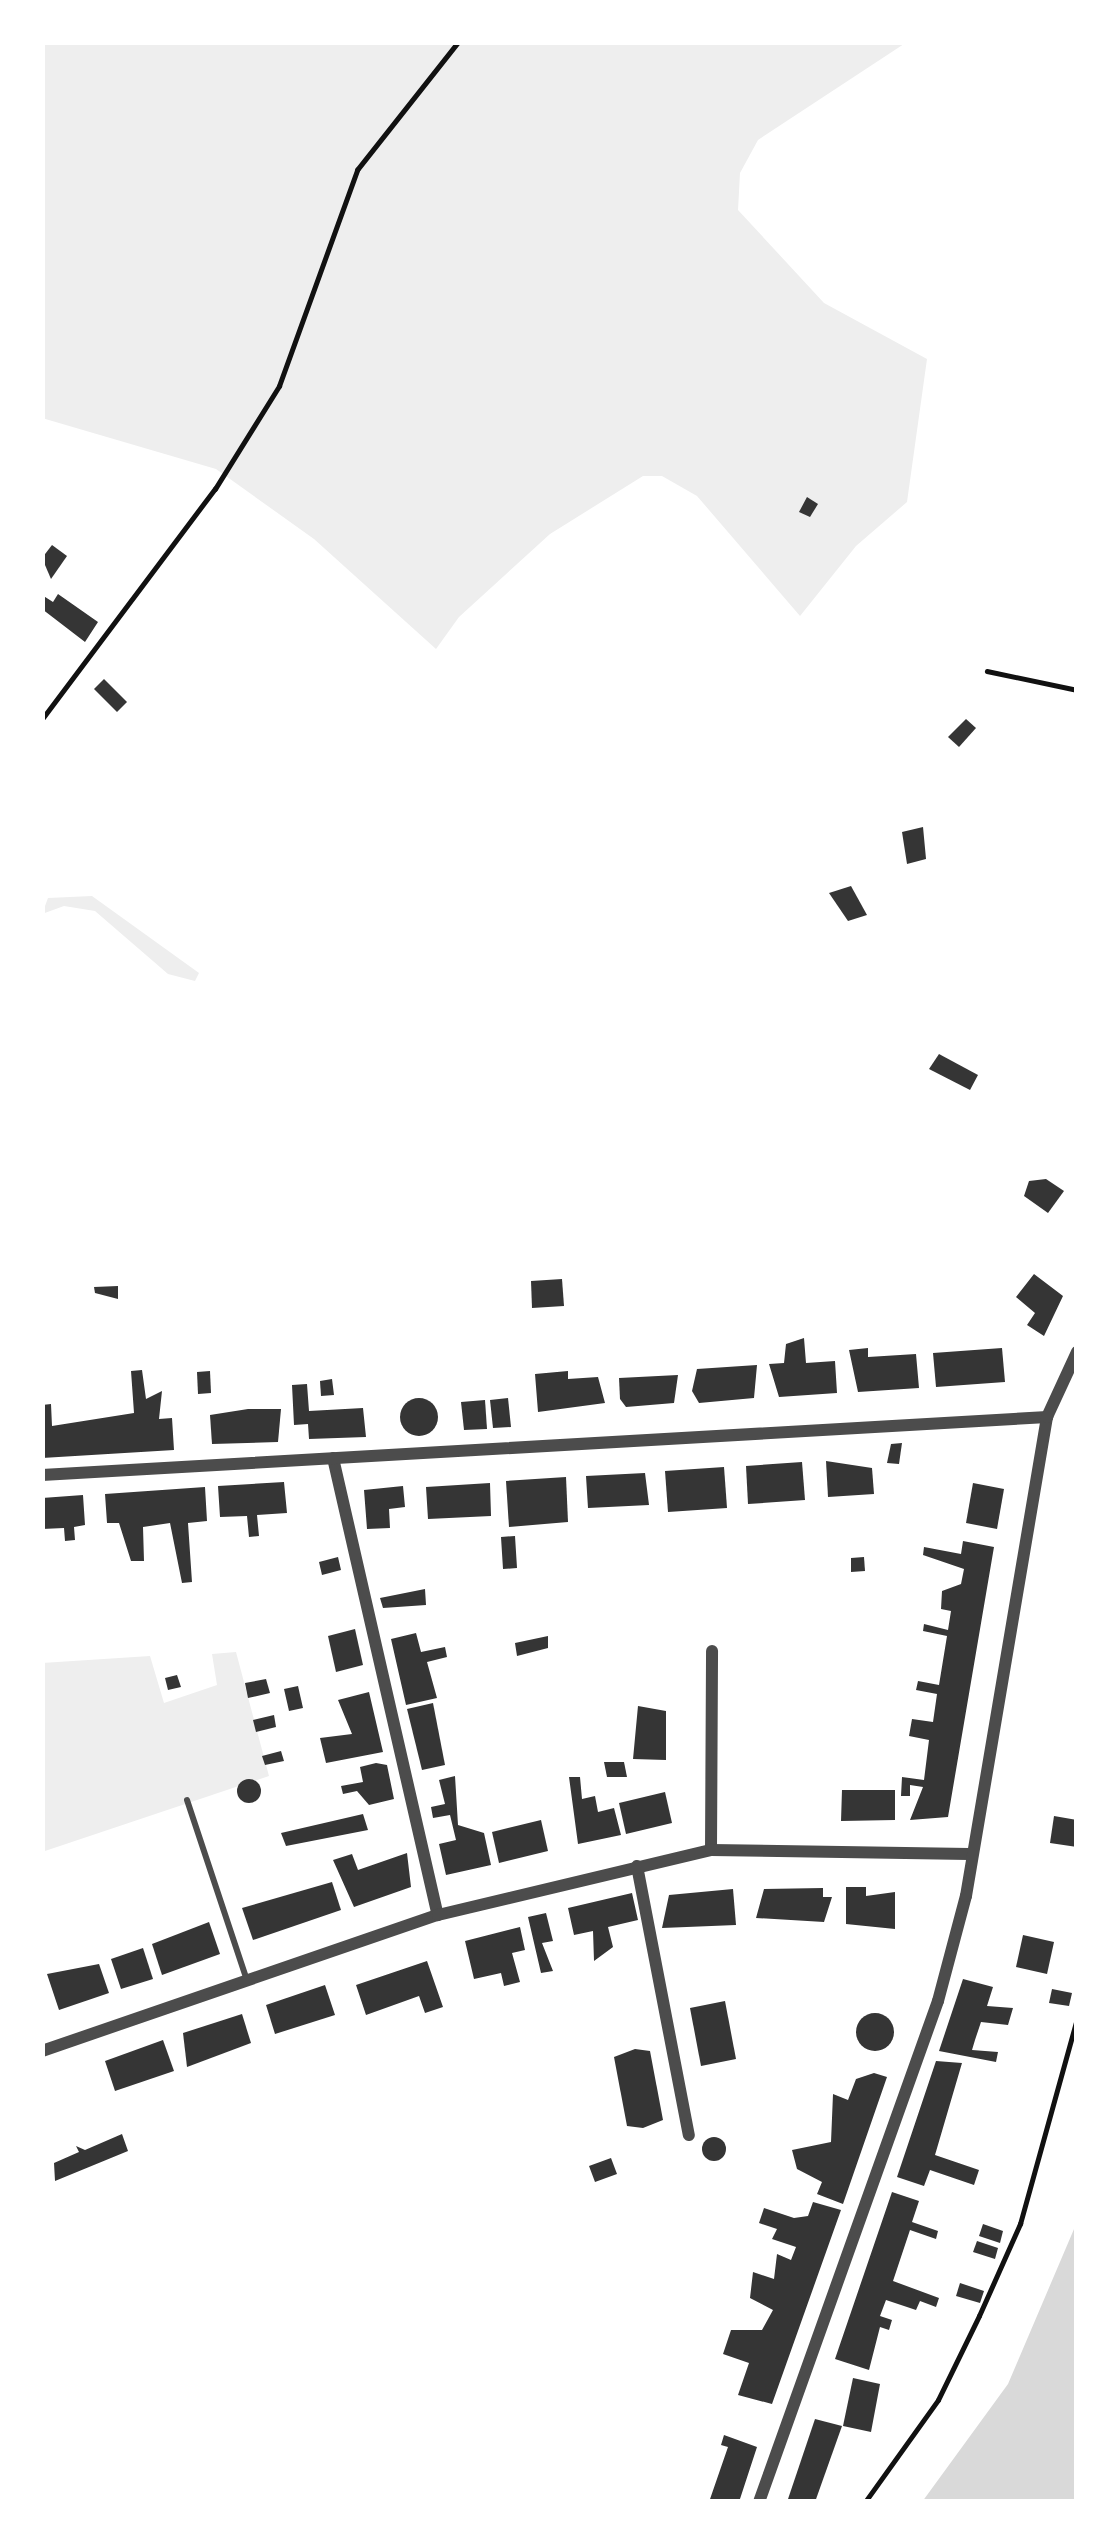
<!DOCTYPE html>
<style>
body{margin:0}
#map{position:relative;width:1119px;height:2544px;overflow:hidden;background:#fff;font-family:Cabin,sans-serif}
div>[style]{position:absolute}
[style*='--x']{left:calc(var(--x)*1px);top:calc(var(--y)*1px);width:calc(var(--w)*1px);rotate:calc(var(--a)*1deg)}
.green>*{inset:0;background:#eee}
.water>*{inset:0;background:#d9d9d9}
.building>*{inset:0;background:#353535}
.round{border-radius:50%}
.path>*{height:4.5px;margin:-2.25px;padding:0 2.25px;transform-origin:2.25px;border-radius:2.25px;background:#111}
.service>*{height:6px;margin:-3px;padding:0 3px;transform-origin:3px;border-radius:3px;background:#4c4c4c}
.minor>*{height:12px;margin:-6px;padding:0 6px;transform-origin:6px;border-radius:6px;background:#4c4c4c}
span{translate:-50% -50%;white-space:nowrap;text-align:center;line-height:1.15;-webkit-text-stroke:9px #fff;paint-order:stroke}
.frame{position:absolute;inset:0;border:45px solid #fff;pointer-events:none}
</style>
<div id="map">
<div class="green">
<div style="clip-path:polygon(42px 42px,907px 42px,758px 140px,740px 173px,738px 210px,824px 303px,927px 359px,907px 502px,856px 546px,800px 616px,697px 496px,662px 476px,643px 476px,550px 534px,459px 617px,436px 649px,314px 539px,216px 469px,42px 418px)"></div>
<div style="clip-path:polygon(92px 896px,199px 973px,195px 981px,168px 974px,95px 911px,64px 906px,42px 914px,48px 898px)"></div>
<div style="clip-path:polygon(236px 1652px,269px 1776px,42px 1852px,42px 1663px,150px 1656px,164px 1703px,217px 1685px,212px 1654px)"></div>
</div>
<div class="water">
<div style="clip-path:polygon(1077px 2222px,1077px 2502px,922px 2502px,1008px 2384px)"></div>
</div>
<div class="building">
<div style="clip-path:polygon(807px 497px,818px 504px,810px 517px,799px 512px)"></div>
<div style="clip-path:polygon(52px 545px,67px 556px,51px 579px,42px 558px)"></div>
<div style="clip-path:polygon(58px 594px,98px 622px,85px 642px,42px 609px,42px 595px,53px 602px)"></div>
<div style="clip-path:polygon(104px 679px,127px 702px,117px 712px,94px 689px)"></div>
<div style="clip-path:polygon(966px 719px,976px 728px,959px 747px,948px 737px)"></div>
<div style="clip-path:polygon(923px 827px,926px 859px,907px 864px,902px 832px)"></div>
<div style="clip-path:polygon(851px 886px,867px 915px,848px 921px,829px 893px)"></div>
<div style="clip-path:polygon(939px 1054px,978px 1075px,970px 1090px,929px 1069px)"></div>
<div style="clip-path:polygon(1046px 1179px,1064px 1191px,1048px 1213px,1024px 1196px,1029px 1181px)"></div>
<div style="clip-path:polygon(1034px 1274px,1063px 1296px,1044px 1336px,1027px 1325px,1035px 1313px,1016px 1297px)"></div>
<div style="clip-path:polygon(562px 1279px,564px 1306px,532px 1308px,531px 1281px)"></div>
<div style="clip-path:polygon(118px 1286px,118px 1299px,95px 1293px,94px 1287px)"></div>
<div style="clip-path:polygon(804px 1338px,806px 1363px,835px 1361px,837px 1393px,779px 1397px,769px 1364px,784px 1363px,786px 1344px)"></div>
<div style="clip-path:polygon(868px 1348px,868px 1357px,916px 1354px,919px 1388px,858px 1392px,849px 1350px)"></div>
<div style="clip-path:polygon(1002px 1348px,1005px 1382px,936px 1387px,933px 1353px)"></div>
<div style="clip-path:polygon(757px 1365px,754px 1398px,699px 1403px,692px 1391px,697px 1369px)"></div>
<div style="clip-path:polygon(142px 1370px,146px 1399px,162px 1391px,159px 1419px,172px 1418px,174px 1450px,42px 1458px,42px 1405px,51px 1404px,52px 1426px,134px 1413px,131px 1371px)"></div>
<div style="clip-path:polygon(210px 1371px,211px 1393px,198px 1394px,197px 1372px)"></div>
<div style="clip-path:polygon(568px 1371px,568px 1379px,598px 1377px,605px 1403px,538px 1412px,535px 1374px)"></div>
<div style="clip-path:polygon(678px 1375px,674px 1403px,626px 1407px,620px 1399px,619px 1378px)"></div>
<div style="clip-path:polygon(332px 1379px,334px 1395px,321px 1396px,320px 1381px)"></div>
<div style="clip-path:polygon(307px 1384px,309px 1411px,363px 1408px,366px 1437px,309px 1439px,308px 1424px,294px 1425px,292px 1385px)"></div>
<div style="clip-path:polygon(508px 1398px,511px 1427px,493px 1428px,490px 1400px)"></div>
<div class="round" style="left:400px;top:1398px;width:38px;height:38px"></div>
<div style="clip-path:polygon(485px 1400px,487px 1429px,464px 1430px,461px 1402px)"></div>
<div style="clip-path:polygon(248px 1409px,281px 1409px,278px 1442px,212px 1444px,210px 1415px)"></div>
<div style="clip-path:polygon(902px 1443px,899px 1464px,887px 1463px,891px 1444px)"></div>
<div style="clip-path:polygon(826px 1461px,872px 1468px,874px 1494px,828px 1497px)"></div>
<div style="clip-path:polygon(802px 1462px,805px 1500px,748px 1504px,746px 1466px)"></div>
<div style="clip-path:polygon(724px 1467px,727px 1508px,668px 1512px,665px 1471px)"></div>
<div style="clip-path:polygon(645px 1473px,649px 1505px,588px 1508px,586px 1476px)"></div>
<div style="clip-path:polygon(566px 1477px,568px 1522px,509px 1527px,506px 1481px)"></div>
<div style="clip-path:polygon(284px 1482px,287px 1513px,257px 1515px,259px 1536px,249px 1537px,247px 1516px,220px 1517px,218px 1486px)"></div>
<div style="clip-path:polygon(490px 1483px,491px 1516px,428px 1519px,426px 1487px)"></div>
<div style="clip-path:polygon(973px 1483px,1004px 1489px,997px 1529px,966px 1523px)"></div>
<div style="clip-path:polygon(403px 1486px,405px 1507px,389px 1509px,390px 1528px,367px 1529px,364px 1490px)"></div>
<div style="clip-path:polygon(205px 1487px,207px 1521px,188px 1523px,192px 1582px,182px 1583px,170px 1523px,143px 1527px,144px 1561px,131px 1561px,119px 1523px,107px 1523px,105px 1494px)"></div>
<div style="clip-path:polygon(83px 1495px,85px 1525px,74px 1527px,75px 1540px,65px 1541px,64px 1528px,42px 1529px,42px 1498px)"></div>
<div style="clip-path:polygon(515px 1536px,517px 1568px,503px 1569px,501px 1537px)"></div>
<div style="clip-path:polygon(963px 1541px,994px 1547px,948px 1817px,910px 1820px,923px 1787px,910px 1785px,910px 1796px,901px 1796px,902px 1777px,924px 1780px,929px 1740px,909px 1736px,912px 1719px,933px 1722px,937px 1694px,916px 1690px,918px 1681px,939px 1685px,947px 1636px,923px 1631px,924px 1624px,948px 1630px,951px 1611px,941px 1609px,942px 1591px,961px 1584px,964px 1569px,923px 1555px,924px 1547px,961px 1554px)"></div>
<div style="clip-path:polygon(338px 1557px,341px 1570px,322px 1575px,319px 1562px)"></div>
<div style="clip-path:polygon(864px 1557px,865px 1571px,851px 1572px,851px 1558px)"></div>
<div style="clip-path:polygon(425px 1589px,426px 1605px,383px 1608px,380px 1598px)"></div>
<div style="clip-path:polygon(355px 1629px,363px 1665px,336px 1672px,328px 1636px)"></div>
<div style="clip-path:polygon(416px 1633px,421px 1652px,445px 1647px,447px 1657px,427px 1662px,437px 1698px,406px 1705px,391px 1639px)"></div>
<div style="clip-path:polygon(548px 1636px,548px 1648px,517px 1656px,515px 1643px)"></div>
<div style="clip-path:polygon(177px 1675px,181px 1687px,168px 1690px,165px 1678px)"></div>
<div style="clip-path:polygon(266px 1679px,270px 1693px,248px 1698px,245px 1683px)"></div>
<div style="clip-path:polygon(298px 1686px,303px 1708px,289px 1711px,284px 1689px)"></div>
<div style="clip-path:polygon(369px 1692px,383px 1752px,326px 1763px,320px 1738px,352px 1734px,338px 1700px)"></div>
<div style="clip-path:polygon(433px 1703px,445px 1765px,422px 1770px,407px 1709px)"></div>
<div style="clip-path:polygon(638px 1706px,666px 1711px,666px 1760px,633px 1759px)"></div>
<div style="clip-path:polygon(274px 1715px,276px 1727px,256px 1732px,253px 1720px)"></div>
<div style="clip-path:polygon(281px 1751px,284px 1761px,265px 1765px,262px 1756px)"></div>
<div style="clip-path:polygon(604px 1762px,624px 1762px,627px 1777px,607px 1777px)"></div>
<div style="clip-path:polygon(376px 1763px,387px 1765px,394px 1799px,369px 1805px,357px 1791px,343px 1794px,341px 1786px,363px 1782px,360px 1767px)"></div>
<div style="clip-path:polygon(455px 1776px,458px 1825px,484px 1833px,491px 1865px,446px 1875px,439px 1844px,456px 1840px,450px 1815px,433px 1818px,431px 1807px,445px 1804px,439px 1780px)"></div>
<div style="clip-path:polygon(569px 1777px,580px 1777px,582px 1799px,595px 1796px,598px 1812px,614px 1808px,621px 1835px,578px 1844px)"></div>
<div class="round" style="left:237px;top:1779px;width:24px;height:24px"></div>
<div style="clip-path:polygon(842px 1790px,895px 1790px,895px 1820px,841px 1821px)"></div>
<div style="clip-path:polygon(665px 1792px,672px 1823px,626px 1834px,619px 1803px)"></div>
<div style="clip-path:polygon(363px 1814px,368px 1830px,286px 1846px,281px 1833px)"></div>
<div style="clip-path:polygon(1054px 1816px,1077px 1820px,1077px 1847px,1050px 1843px)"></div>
<div style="clip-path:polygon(541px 1820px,548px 1851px,499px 1863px,492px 1832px)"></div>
<div style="clip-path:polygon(407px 1853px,411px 1887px,354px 1907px,333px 1860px,352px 1854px,358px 1870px)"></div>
<div style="clip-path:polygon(332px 1882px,341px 1910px,253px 1940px,242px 1908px)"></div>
<div style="clip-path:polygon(846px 1887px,866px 1887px,866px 1896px,895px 1892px,895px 1929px,846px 1924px)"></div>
<div style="clip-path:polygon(823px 1888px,823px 1897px,832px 1897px,824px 1922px,756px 1918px,764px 1889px)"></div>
<div style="clip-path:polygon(733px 1889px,736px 1925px,662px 1928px,669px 1895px)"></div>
<div style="clip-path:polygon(632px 1893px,638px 1920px,608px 1927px,613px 1947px,594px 1961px,593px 1931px,574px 1935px,568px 1908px)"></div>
<div style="clip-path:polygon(546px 1913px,553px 1941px,542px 1943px,553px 1971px,541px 1973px,528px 1917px)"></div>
<div style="clip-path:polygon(209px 1922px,220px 1954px,162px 1975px,152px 1944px)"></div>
<div style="clip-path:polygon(520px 1927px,525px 1950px,512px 1953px,520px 1982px,504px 1986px,501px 1973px,474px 1979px,465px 1941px)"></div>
<div style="clip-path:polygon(1023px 1935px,1054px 1942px,1047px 1974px,1016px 1967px)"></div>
<div style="clip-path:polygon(143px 1948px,153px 1979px,121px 1989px,111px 1959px)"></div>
<div style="clip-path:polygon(427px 1961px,443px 2007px,425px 2013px,419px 1996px,366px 2015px,356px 1985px)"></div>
<div style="clip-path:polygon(99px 1964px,109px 1993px,59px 2010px,47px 1974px)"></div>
<div style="clip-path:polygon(963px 1979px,993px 1987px,987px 2006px,1013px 2008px,1008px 2025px,981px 2022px,975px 2040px,972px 2050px,998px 2052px,996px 2062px,939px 2051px)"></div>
<div style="clip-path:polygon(325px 1985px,335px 2015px,275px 2034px,266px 2005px)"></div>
<div style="clip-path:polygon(1052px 1989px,1072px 1993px,1069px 2006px,1049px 2003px)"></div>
<div style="clip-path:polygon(725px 2001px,736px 2059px,701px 2066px,690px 2008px)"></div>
<div class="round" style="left:856px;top:2013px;width:38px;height:38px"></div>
<div style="clip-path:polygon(242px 2014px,251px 2043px,187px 2067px,183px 2033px)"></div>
<div style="clip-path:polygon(163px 2040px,174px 2071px,115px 2091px,105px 2061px)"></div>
<div style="clip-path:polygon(635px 2049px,650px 2051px,663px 2120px,643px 2128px,627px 2126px,614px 2057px)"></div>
<div style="clip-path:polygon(936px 2061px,962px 2063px,935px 2155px,979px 2170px,974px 2185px,930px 2170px,924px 2186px,897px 2177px)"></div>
<div style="clip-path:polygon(874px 2073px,887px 2077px,843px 2204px,817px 2194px,822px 2182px,797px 2169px,792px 2150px,831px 2142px,833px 2094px,848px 2100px,856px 2079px)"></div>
<div style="clip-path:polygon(122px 2134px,128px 2151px,55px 2181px,54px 2163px,79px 2152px,76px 2146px,85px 2150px)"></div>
<div class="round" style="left:702px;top:2137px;width:24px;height:24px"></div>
<div style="clip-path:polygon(611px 2158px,617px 2174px,595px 2182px,589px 2166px)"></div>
<div style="clip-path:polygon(892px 2192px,919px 2201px,912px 2222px,938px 2231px,936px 2239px,910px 2230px,893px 2281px,939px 2298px,936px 2307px,920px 2301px,916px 2310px,886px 2300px,880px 2316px,892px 2320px,889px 2330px,880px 2327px,869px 2370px,835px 2359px)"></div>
<div style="clip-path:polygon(813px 2202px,841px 2210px,772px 2404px,738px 2395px,749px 2363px,723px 2354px,731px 2330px,762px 2330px,773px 2310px,750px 2298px,753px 2272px,774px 2279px,777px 2254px,791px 2260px,796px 2247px,772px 2239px,777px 2229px,759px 2223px,764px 2208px,794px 2218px,808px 2216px)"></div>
<div style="clip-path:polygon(983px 2224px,1003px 2231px,1000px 2243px,979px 2236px)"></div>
<div style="clip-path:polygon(977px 2241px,998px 2248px,995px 2259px,973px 2252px)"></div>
<div style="clip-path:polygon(960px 2283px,984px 2291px,980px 2303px,956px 2296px)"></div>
<div style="clip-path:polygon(853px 2378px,880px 2384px,871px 2432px,843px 2426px)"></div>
<div style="clip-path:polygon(815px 2419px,842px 2426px,815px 2502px,787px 2502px)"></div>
<div style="clip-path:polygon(724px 2435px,757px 2447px,739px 2502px,709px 2502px,728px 2447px,721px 2445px)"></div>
</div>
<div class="path">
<div style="--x:987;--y:671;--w:92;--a:11.9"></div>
<div style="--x:42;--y:719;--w:288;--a:-53.1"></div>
<div style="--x:215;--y:489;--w:121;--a:-58.1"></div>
<div style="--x:279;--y:386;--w:230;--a:-70.1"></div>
<div style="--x:357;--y:170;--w:163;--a:-51.7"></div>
<div style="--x:865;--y:2502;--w:125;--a:-54.4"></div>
<div style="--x:938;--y:2400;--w:93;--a:-64"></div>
<div style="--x:979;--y:2316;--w:101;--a:-66"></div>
<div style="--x:1020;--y:2224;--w:213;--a:-74.5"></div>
</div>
<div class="service">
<div style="--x:187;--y:1800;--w:187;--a:71.6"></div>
</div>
<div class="minor">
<div style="--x:333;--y:1458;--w:469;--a:77.1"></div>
<div style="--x:42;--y:1475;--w:1007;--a:-3.3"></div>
<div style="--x:711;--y:1850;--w:199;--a:-89.7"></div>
<div style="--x:637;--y:1866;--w:274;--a:79.1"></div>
<div style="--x:42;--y:2051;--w:419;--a:-19"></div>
<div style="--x:438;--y:1915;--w:281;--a:-13.4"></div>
<div style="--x:711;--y:1850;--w:258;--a:0.9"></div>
<div style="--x:759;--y:2502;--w:532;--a:-70.34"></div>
<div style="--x:938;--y:2001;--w:109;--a:-75.1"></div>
<div style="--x:966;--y:1896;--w:486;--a:-80.4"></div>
<div style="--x:1047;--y:1417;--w:72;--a:-65.2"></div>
</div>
<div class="frame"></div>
</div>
